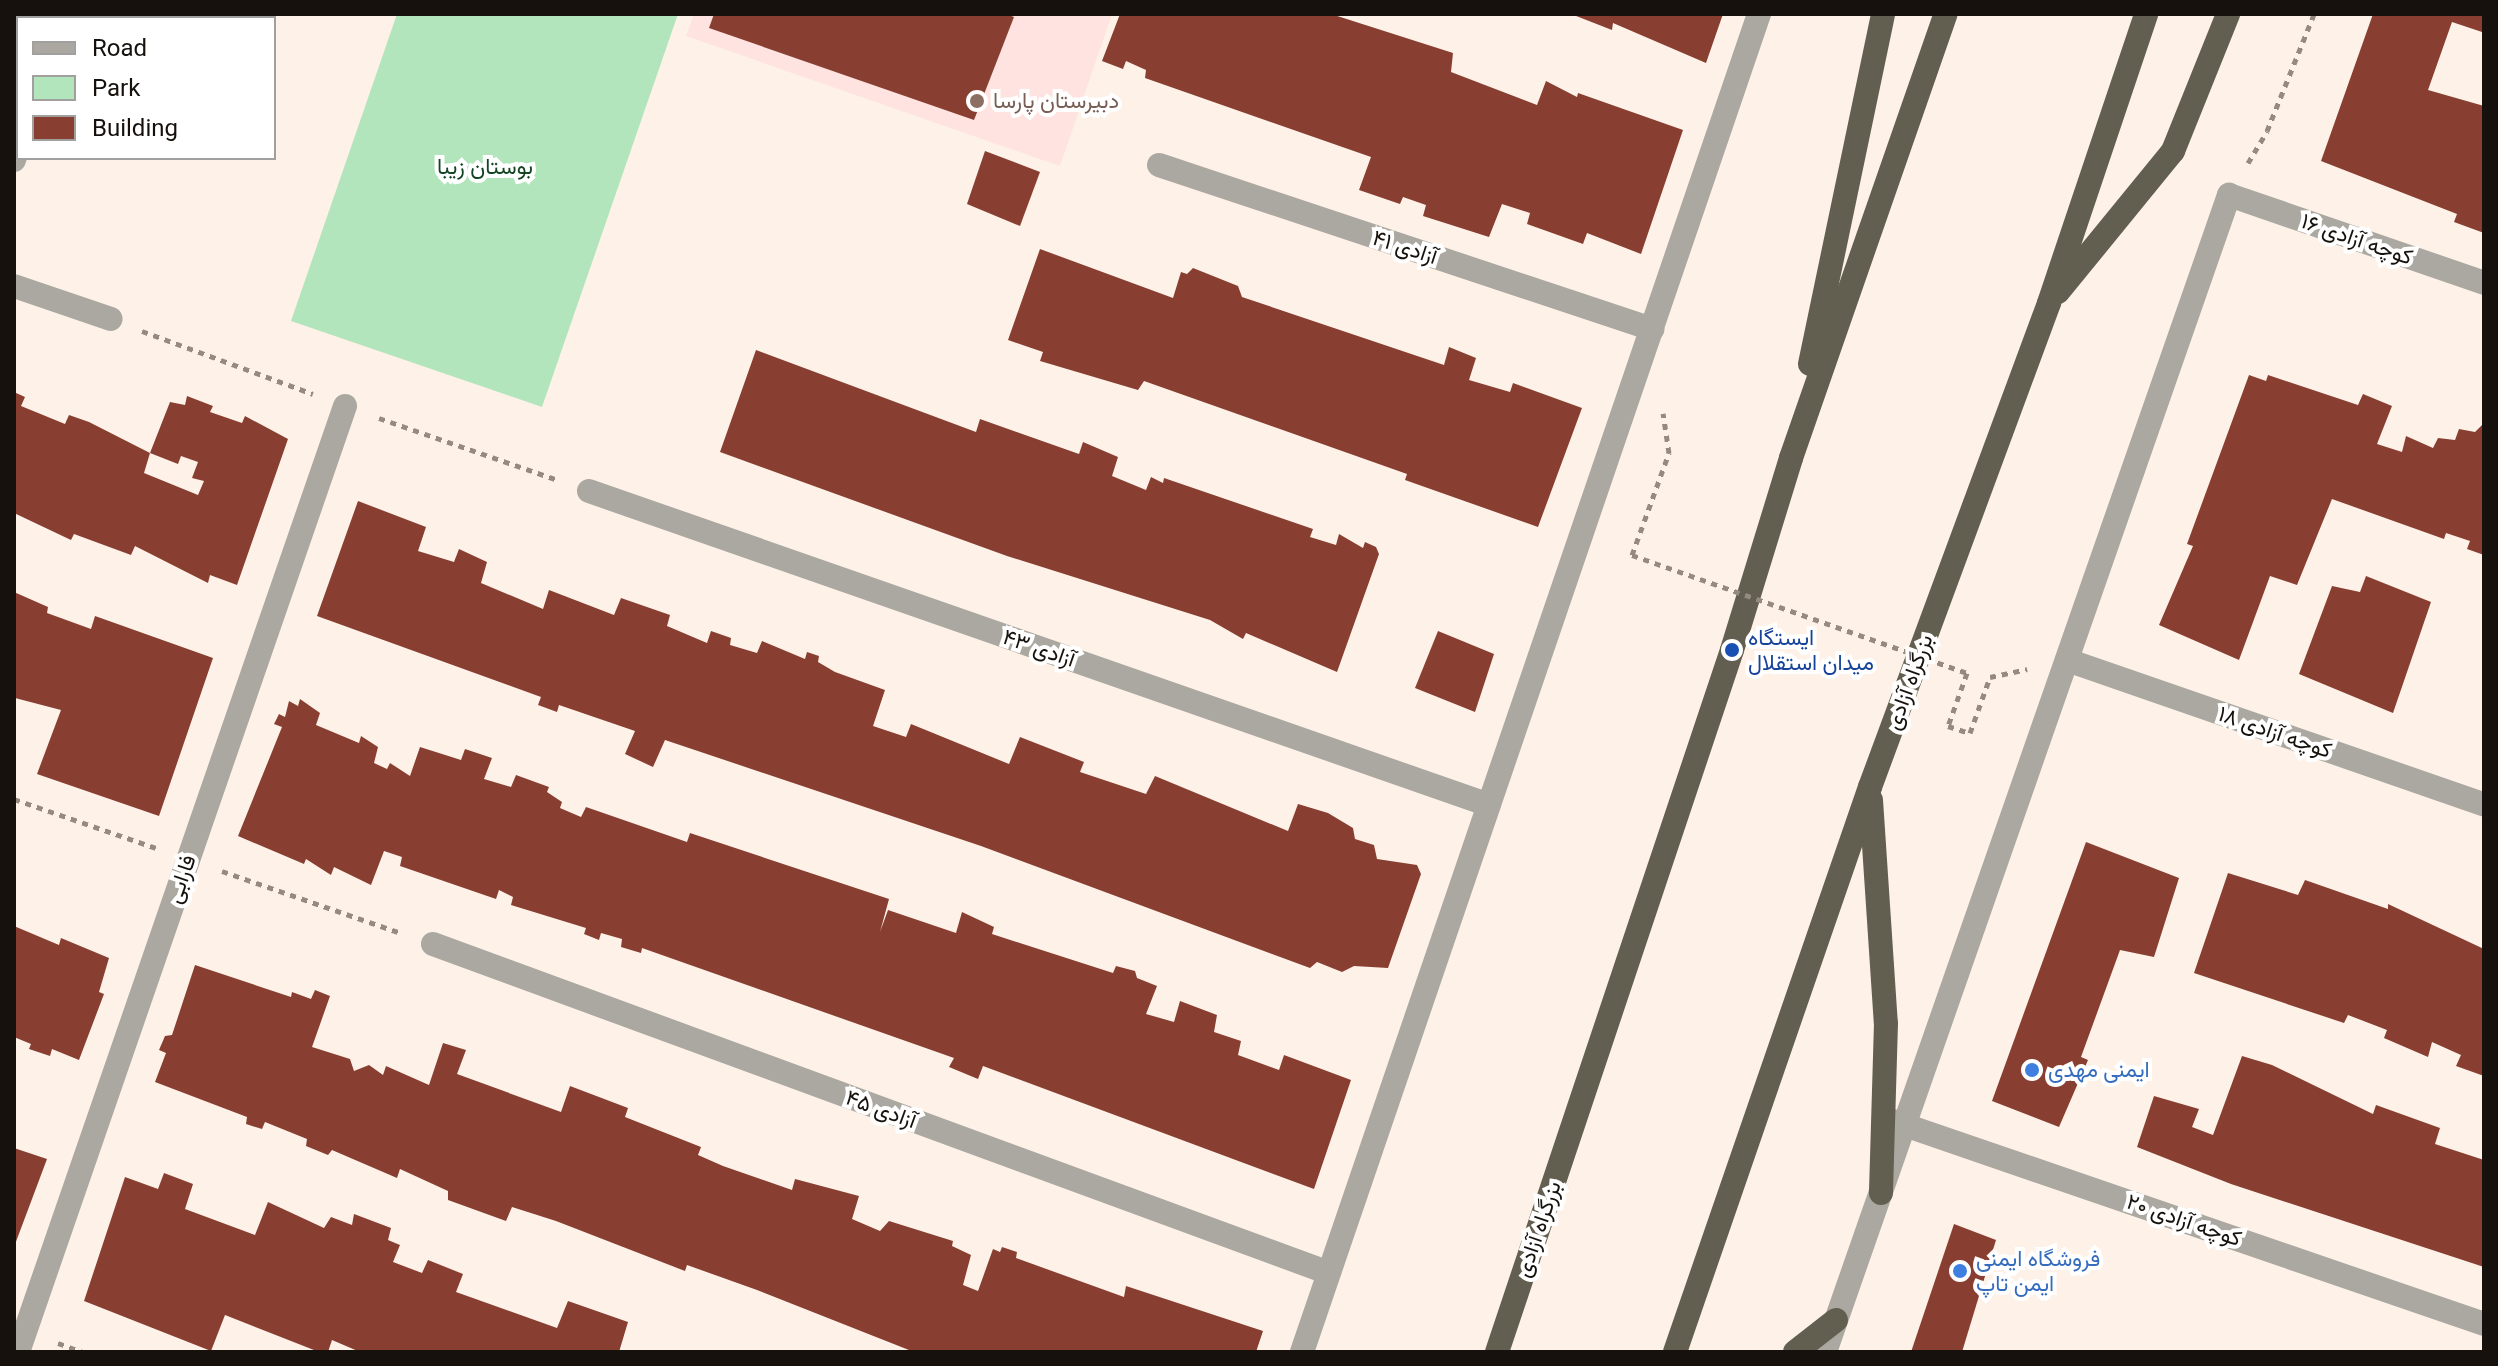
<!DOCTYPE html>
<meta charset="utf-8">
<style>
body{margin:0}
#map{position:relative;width:2498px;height:1366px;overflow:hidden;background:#fef1e7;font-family:Roboto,Vazirmatn,sans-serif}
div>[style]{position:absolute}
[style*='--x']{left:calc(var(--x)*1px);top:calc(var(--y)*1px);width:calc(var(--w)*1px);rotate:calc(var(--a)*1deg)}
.education>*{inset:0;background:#fee3e1}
.green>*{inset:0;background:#b2e5bb}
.building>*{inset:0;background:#883f32}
.path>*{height:5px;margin-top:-2.5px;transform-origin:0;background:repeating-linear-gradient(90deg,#948a82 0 6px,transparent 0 12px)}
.minor>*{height:24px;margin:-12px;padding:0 12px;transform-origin:12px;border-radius:12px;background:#aaa8a1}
.trunk>*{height:24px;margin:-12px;padding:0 12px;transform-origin:12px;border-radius:12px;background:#625e50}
.path-bridge>*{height:5px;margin-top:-2.5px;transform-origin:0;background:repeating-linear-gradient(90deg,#948a82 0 6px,transparent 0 12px)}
.dots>*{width:22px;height:22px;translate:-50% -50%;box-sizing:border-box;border:4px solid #fff;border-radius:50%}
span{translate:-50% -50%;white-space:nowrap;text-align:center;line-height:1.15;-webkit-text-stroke:8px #fff;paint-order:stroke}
.education-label{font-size:22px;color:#785e54}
.left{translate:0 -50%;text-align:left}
.park-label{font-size:22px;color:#124421}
.street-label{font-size:22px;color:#16110c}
.transit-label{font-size:22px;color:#164399}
.shop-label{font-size:22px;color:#366cbe}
.frame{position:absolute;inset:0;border:16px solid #16110c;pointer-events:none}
.legend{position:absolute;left:16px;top:16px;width:260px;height:144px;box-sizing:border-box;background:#fff;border:2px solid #a2a09e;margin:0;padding:10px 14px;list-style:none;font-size:24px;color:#16110c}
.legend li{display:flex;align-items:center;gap:16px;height:40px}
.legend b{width:40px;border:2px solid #a2a09e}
</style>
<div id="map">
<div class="education">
<div style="clip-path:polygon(694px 14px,1112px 14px,1060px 166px,686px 36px)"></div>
</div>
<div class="green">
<div style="clip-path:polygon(397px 14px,678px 14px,542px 407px,291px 321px)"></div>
</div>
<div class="building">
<div style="clip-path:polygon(714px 14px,1006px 14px,1014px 17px,974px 120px,709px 28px)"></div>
<div style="clip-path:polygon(1120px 14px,1331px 14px,1453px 53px,1451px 72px,1537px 105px,1546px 81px,1577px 97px,1578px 93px,1683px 130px,1641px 254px,1587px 233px,1583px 244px,1527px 224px,1530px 213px,1502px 204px,1489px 237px,1423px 216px,1426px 205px,1403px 197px,1400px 204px,1359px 190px,1371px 157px,1145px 78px,1146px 70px,1126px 61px,1123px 69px,1102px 61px)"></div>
<div style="clip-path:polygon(1571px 14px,1723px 14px,1706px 63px,1613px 23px,1612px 30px)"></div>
<div style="clip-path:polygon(2373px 14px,2484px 14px,2482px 32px,2452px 22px,2428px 90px,2484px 106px,2484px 233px,2454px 222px,2457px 214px,2321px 161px)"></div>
<div style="clip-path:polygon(985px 151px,1040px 172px,1020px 226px,967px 204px)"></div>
<div style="clip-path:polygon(1040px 249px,1173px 298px,1181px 272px,1187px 274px,1193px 268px,1238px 286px,1242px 297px,1444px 365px,1449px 347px,1476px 358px,1469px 380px,1510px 392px,1513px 383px,1582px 408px,1538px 527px,1405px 480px,1407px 474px,1144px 381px,1138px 390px,1040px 361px,1043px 352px,1008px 340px)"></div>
<div style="clip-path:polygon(756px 350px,976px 432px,980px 419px,1079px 454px,1083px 442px,1118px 457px,1112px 476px,1146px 490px,1151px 477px,1163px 483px,1164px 478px,1313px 529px,1310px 537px,1336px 545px,1339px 534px,1363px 548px,1365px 542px,1376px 547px,1379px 554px,1337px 672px,1246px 633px,1243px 639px,1210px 620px,1007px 556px,720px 452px)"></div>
<div style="clip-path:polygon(2249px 375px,2266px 381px,2268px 375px,2358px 405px,2363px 394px,2392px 406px,2377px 444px,2402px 452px,2406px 436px,2433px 448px,2438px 438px,2455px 440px,2459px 429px,2475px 432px,2484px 423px,2484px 555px,2467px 549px,2470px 541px,2446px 533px,2444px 539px,2332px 499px,2297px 585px,2270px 576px,2239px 660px,2159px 625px,2193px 546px,2187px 544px)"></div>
<div style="clip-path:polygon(14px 392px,25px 397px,21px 406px,65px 424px,69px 415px,89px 422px,150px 453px,144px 473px,198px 495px,204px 481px,192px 478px,198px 462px,181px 456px,178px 464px,150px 453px,170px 402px,185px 405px,187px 396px,213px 406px,210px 412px,242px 423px,245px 416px,288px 439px,237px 585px,210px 575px,208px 583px,135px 546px,131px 555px,74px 534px,71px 540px,14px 513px)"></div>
<div style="clip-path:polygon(358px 501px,426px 527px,418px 551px,454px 562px,459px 549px,487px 562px,481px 583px,543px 609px,549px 590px,614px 615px,621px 598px,670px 615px,667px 626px,707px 643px,711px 631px,731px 638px,730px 645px,757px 653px,762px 641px,805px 659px,807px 652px,819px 656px,818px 662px,835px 672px,885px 690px,873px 726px,906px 737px,911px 724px,1009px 764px,1020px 737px,1084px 762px,1080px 772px,1146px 794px,1155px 776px,1288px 831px,1298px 804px,1328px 813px,1353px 828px,1355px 839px,1374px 845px,1377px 859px,1417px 865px,1421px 874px,1388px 968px,1354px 966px,1342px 972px,1317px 962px,1310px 968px,981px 846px,665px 740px,653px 767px,625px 754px,635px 731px,559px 705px,557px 712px,538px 705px,541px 697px,317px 616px)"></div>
<div style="clip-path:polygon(2366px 576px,2431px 602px,2393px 713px,2299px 674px,2332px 586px,2360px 592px)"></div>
<div style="clip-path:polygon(14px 592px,48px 607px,47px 613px,91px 629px,95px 616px,213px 658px,159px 816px,37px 774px,61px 710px,15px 698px)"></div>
<div style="clip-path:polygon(1438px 631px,1494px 654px,1475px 712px,1415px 688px)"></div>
<div style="clip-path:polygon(300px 699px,320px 713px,316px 725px,359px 743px,361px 736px,378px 747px,374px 763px,387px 769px,390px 763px,410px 776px,420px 747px,461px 760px,465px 749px,492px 758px,484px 779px,511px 787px,516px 775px,549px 787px,547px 792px,562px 802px,560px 808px,581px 817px,586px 807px,687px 842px,690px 833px,889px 899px,880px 932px,888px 910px,956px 933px,962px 912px,994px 927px,992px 934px,1113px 973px,1116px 966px,1135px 971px,1137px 978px,1157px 986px,1146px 1014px,1174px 1022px,1180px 1001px,1217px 1015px,1214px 1032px,1241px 1041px,1238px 1055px,1279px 1070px,1284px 1055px,1351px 1080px,1314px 1189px,983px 1066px,978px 1079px,949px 1067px,954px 1058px,642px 948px,641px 953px,621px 947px,622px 939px,601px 933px,599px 940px,584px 934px,586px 928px,511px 905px,513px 897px,499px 890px,496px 899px,400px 866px,402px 857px,384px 851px,371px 885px,334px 867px,331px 875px,306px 859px,304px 864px,238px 836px,282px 727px,274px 724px,279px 714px,285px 717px,289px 701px,298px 706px)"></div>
<div style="clip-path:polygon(2086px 842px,2179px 878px,2154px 957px,2120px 950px,2081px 1057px,2088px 1060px,2059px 1127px,1992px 1101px)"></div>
<div style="clip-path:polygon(2228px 873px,2298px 895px,2305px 880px,2388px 909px,2388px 904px,2484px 949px,2484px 1076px,2456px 1066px,2461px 1055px,2432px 1042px,2428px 1057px,2384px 1038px,2387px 1030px,2348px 1015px,2344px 1023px,2194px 973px)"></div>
<div style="clip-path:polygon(14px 926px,59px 945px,61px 938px,109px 958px,99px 992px,104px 994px,79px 1060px,52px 1049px,50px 1056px,29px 1049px,31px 1044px,14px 1037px)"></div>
<div style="clip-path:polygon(195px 965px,291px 997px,292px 992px,311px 999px,315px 990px,330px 996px,312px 1047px,350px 1059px,354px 1071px,369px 1065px,383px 1075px,386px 1066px,429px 1085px,443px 1043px,466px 1050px,457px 1074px,561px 1112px,570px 1086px,628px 1108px,625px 1117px,701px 1147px,698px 1155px,723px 1166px,792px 1190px,795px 1179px,859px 1196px,852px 1219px,880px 1231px,889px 1221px,953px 1241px,952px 1246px,971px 1255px,963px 1285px,978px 1291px,993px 1249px,1000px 1252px,1002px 1247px,1017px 1252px,1016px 1258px,1124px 1297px,1126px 1286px,1263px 1331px,1256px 1352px,914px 1352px,757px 1290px,687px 1265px,685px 1271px,556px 1221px,512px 1207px,506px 1221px,448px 1200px,448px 1191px,400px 1169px,397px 1178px,332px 1150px,328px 1155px,306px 1146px,307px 1139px,265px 1122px,262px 1129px,246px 1124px,247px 1117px,155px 1082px,166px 1053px,159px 1050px,165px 1036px,172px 1035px)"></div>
<div style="clip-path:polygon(2242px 1056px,2272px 1065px,2373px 1114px,2376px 1105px,2440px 1128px,2435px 1144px,2484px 1160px,2484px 1267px,2231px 1184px,2137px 1147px,2154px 1096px,2199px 1109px,2192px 1127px,2213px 1135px)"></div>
<div style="clip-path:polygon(14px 1148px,47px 1159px,14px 1247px)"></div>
<div style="clip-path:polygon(164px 1173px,193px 1184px,185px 1209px,255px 1235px,268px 1202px,324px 1228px,331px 1217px,352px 1225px,354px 1214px,391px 1228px,388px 1240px,400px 1245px,393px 1262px,422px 1273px,428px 1260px,463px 1274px,456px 1292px,557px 1328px,568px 1301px,628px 1322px,619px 1352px,360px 1352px,332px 1340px,328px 1352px,319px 1352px,225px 1315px,211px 1351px,84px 1301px,125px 1177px,158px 1189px)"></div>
<div style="clip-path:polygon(1954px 1224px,1996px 1240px,1962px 1352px,1911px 1352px)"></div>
</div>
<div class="path">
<div style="--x:2248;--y:163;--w:37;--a:-59"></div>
<div style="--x:2267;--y:131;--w:126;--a:-68.1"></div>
<div style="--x:142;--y:331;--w:182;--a:20.2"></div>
<div style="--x:379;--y:418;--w:189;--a:19.1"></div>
<div style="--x:1632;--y:555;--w:109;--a:-70.1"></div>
<div style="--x:1669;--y:453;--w:40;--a:-98.5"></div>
<div style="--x:1967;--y:673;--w:56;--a:109.7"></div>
<div style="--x:1948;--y:726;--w:23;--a:18"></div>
<div style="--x:1970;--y:733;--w:59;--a:-70.3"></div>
<div style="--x:1990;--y:677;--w:38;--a:-12"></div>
<div style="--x:14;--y:799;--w:150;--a:19"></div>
<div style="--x:222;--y:871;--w:189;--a:19.1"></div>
<div style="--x:58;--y:1343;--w:27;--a:20"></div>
</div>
<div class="minor">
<div style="--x:62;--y:18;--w:4;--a:-63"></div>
<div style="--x:14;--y:160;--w:13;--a:-72"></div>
<div style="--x:1159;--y:165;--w:520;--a:18.4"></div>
<div style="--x:14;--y:286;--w:102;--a:18.8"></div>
<div style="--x:589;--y:491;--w:953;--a:19.23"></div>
<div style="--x:2067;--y:660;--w:441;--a:19.1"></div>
<div style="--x:433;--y:944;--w:954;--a:20.16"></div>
<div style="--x:1890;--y:1120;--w:628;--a:18.95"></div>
<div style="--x:18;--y:1352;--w:1001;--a:-70.93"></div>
<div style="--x:1302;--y:1352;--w:1414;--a:-71.14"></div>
<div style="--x:1825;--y:1352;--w:1226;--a:-70.75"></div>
<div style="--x:2229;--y:195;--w:270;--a:19"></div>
</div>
<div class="trunk">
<div style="--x:2058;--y:292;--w:182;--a:-50.8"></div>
<div style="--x:2173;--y:151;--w:148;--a:-68.1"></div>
<div style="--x:1810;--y:364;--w:358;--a:-78.2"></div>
<div style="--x:1871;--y:800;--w:224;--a:86.2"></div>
<div style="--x:1886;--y:1023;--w:170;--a:91.7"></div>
<div style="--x:1497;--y:1352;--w:740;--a:-71.49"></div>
<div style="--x:1732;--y:650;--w:201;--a:-72.9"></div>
<div style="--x:1791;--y:458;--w:470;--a:-70.8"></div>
<div style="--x:1675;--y:1352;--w:598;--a:-70.96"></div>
<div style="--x:1870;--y:787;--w:516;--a:-69.7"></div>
<div style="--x:2049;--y:303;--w:305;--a:-71.4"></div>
<div style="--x:1795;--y:1352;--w:52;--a:-38"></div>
</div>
<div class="path-bridge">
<div style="--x:1632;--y:555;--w:355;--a:19.4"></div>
</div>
<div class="dots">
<div style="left:977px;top:101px;background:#8d6e63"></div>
<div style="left:1732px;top:650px;background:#1a4fb4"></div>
<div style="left:2032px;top:1070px;background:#3f7fe0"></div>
<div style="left:1960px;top:1271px;background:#3f7fe0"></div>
</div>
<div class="education-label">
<span class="left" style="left:993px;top:101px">دبیرستان پارسا</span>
</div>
<div class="park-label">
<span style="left:485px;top:167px">بوستان زیبا</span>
</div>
<div class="street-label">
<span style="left:2357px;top:239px;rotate:19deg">کوچه آزادی ۱۶</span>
<span style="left:1405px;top:247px;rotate:18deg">۴۱ آزادی</span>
<span style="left:1039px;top:648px;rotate:19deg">۴۳ آزادی</span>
<span style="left:1909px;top:682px;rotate:-70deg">بزرگراه آزادی</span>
<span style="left:2275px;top:732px;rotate:19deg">کوچه آزادی ۱۸</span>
<span style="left:181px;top:879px;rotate:-71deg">فارابی</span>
<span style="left:881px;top:1109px;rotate:20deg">۴۵ آزادی</span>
<span style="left:2184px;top:1220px;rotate:19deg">کوچه آزادی ۲۰</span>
<span style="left:1538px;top:1229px;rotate:-71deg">بزرگراه آزادی</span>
</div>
<div class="transit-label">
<span class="left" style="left:1748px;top:650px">ایستگاه<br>میدان استقلال</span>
</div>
<div class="shop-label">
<span class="left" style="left:2048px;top:1070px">ایمنی مهدی</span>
<span class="left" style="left:1976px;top:1271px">فروشگاه ایمنی<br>ایمن تاپ</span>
</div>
<div class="frame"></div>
<ul class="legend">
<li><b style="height:10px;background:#aaa8a1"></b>Road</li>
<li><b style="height:22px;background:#b2e5bb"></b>Park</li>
<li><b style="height:22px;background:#883f32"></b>Building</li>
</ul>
</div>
